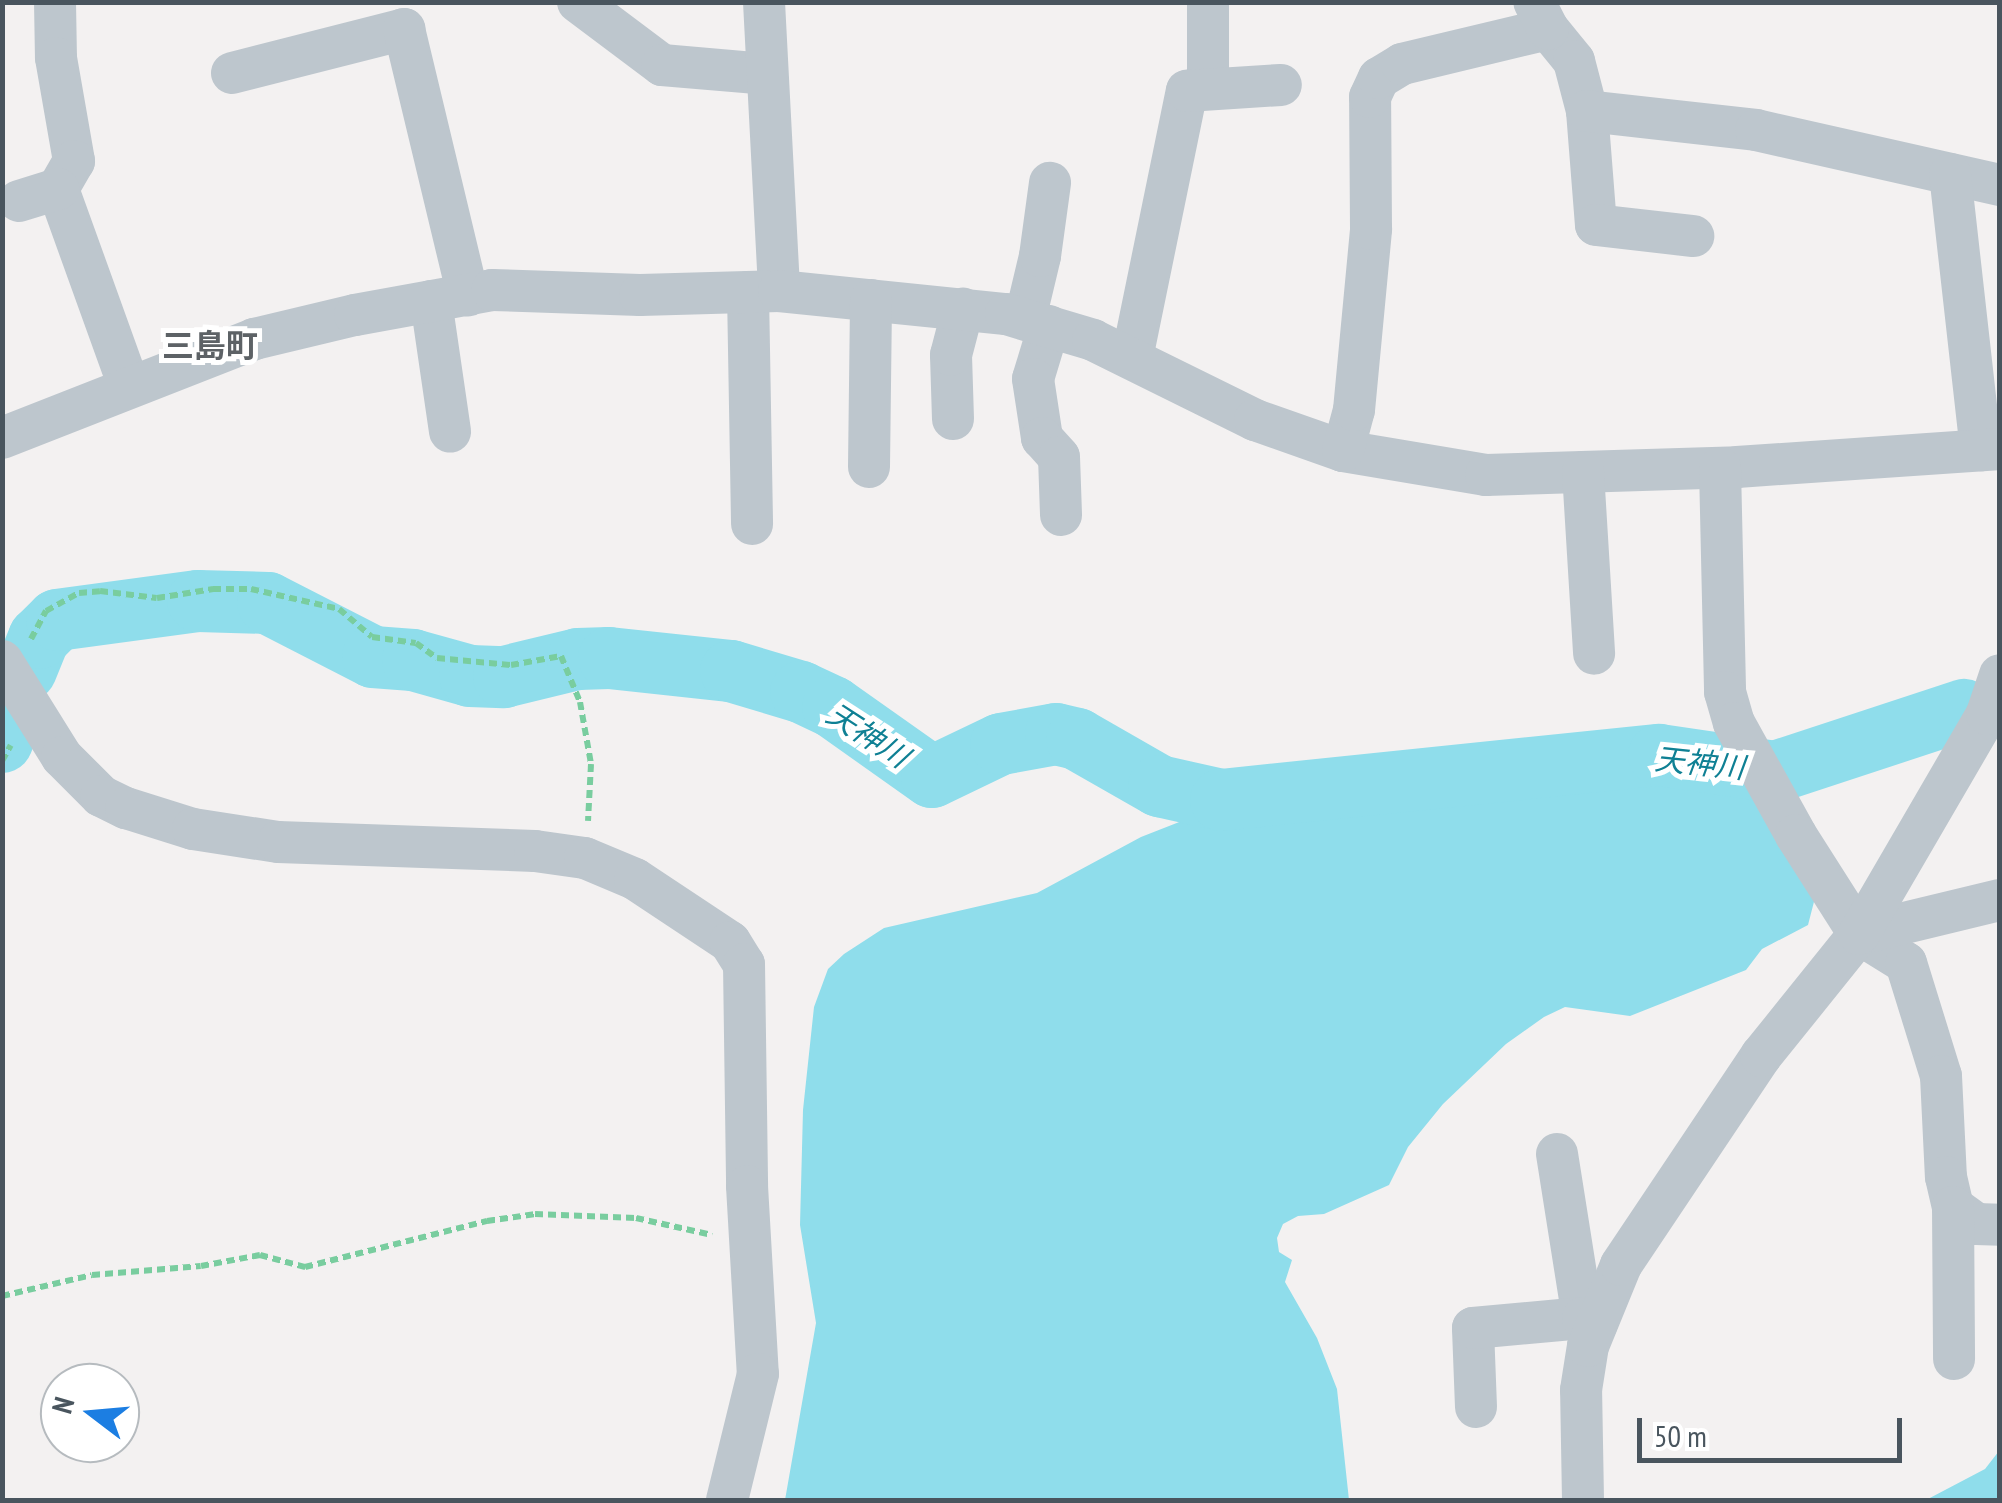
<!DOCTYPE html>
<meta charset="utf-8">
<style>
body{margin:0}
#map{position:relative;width:2002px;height:1503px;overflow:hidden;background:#f3f1f1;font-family:"PT Sans Narrow","Noto Sans JP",sans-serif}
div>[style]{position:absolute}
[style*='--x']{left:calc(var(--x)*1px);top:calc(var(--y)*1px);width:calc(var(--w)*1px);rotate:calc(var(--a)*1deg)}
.water>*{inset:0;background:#8fddeb}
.river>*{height:62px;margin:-31px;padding:0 31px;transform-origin:31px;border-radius:31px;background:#8fddeb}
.path>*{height:6px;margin-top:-3px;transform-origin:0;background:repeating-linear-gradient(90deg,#79cd9f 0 8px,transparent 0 13px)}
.minor>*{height:42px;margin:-21px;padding:0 21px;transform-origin:21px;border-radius:21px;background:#bdc6cd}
span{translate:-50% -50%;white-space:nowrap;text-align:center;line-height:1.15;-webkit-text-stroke:10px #fff;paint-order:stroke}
.water-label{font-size:30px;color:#0f8094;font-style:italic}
.quarter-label{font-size:32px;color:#5d6266;font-weight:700}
.frame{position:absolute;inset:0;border:5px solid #49555e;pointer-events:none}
.north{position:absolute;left:40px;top:1363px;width:100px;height:100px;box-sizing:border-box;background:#fff;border:2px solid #b6bbbf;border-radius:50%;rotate:286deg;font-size:28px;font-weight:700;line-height:40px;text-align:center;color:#49555e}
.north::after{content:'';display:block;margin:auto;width:35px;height:45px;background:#1c7ee2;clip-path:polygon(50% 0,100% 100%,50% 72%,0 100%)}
.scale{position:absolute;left:1637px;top:1418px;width:265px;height:45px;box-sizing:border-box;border:5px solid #49555e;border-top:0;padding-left:12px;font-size:30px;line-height:35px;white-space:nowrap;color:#49555e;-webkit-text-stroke:8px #fff;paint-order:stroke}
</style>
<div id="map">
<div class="water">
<div style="clip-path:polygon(1653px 768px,1745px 784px,1816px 894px,1808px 925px,1762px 949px,1746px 970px,1630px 1016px,1565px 1007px,1544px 1017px,1506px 1044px,1443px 1104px,1408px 1147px,1389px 1185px,1324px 1214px,1298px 1216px,1283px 1224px,1277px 1238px,1279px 1252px,1292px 1260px,1285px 1282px,1317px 1338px,1337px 1389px,1349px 1500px,785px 1500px,816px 1323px,800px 1225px,803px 1110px,814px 1007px,828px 969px,844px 954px,884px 928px,1037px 893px,1141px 837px,1192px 817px)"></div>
<div style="clip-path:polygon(1999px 1451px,1999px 1500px,1926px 1500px,1985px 1469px)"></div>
</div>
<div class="river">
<div style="--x:26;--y:670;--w:35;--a:-68"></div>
<div style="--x:39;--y:638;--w:25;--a:-45"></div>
<div style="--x:57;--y:620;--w:142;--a:-7.7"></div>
<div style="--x:198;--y:601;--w:70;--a:1.6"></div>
<div style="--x:268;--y:603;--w:118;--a:27.2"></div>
<div style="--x:373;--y:657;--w:40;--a:4.3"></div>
<div style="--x:413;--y:660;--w:59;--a:15.7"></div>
<div style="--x:470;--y:676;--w:34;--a:2"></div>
<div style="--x:504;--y:677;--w:76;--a:-13.7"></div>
<div style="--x:578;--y:659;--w:31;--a:-2"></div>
<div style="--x:609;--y:658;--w:123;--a:6.1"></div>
<div style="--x:731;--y:671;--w:73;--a:16.7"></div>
<div style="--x:801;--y:692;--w:35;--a:25"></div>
<div style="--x:833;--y:707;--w:121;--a:35.3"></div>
<div style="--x:932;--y:777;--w:76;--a:-25.6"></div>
<div style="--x:1001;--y:744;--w:56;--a:-10.3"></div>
<div style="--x:1056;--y:734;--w:22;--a:13"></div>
<div style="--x:1077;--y:739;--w:95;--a:29.8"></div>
<div style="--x:1159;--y:786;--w:64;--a:12.7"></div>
<div style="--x:1221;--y:800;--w:440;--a:-5.9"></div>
<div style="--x:1659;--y:755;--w:117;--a:8.3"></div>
<div style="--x:1775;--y:772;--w:199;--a:-18.2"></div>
<div style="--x:2;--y:742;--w:28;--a:-69"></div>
</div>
<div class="path">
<div style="--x:31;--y:639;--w:32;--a:-62"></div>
<div style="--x:46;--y:611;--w:38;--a:-29"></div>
<div style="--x:79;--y:593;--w:21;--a:-5"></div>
<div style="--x:100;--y:591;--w:57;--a:7"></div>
<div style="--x:157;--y:598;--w:57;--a:-9.1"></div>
<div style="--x:213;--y:589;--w:38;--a:0"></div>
<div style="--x:251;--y:589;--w:90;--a:12.8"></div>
<div style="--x:339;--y:609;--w:43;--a:40.3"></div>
<div style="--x:372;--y:637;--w:44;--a:7.8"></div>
<div style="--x:416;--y:643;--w:26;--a:36"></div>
<div style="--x:437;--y:658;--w:74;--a:5.4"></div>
<div style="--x:511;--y:665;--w:51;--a:-10.2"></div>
<div style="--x:561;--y:656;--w:50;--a:67.6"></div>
<div style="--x:580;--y:702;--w:63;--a:79.9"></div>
<div style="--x:591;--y:764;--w:57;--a:93"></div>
<div style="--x:2;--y:761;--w:18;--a:-61"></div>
<div style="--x:2;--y:1296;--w:92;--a:-13.1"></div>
<div style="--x:92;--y:1275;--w:109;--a:-4.7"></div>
<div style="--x:201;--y:1266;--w:60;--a:-10.6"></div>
<div style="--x:260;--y:1255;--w:47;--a:14.9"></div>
<div style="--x:305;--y:1267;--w:188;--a:-14.2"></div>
<div style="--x:487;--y:1221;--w:49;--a:-8.3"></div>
<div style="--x:535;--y:1214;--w:101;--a:2.3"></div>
<div style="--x:636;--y:1218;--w:78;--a:12.6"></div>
</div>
<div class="minor">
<div style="--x:55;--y:2;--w:56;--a:89"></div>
<div style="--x:56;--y:58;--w:105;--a:80.1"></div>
<div style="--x:74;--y:161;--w:32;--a:120"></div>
<div style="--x:58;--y:189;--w:209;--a:70.2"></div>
<div style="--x:578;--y:2;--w:105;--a:36.9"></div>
<div style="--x:662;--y:65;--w:105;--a:4.9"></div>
<div style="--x:764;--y:2;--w:289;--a:87"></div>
<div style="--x:1548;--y:29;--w:41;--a:50.9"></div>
<div style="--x:1574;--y:61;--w:52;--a:75.4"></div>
<div style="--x:1587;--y:111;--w:114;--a:85.5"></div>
<div style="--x:1596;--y:225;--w:98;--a:6.5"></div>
<div style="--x:232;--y:73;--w:178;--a:-14.3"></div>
<div style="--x:404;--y:29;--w:274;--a:76.5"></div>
<div style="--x:1208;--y:89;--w:87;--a:-90"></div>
<div style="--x:1587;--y:111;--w:170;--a:6.4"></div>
<div style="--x:1756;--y:130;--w:250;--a:12.7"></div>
<div style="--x:1950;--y:174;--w:278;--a:83.6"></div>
<div style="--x:19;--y:201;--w:41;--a:-17.1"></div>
<div style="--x:748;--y:292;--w:232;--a:89"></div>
<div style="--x:431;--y:301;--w:132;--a:81.7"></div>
<div style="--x:1025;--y:319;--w:65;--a:-76.6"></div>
<div style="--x:1040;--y:256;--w:74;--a:-82.2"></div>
<div style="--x:1049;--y:326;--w:55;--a:106.8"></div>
<div style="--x:1033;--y:379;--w:60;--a:81.3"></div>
<div style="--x:1042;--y:438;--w:25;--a:48"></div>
<div style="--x:1059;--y:457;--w:58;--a:88"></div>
<div style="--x:1132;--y:358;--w:273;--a:-78.4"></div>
<div style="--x:1187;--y:91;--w:94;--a:-3.7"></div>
<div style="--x:953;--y:419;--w:64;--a:-91.8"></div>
<div style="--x:951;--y:355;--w:48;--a:-75.4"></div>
<div style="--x:2;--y:438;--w:271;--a:-21.4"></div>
<div style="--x:254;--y:339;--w:104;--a:-13.4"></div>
<div style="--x:355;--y:315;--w:139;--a:-10.3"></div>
<div style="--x:492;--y:290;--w:148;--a:1.9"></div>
<div style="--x:640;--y:295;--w:139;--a:-1.6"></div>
<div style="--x:779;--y:291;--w:228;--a:5.8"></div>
<div style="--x:1006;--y:314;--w:91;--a:16.6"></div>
<div style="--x:1093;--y:340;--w:181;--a:26.3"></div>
<div style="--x:1255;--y:420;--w:93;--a:19.4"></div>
<div style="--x:1343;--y:451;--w:145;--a:9.5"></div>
<div style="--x:1486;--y:475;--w:251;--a:-1.8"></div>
<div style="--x:1737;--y:467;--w:264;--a:-3.9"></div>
<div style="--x:1343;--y:451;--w:42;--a:-75"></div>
<div style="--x:1354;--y:410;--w:182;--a:-84.6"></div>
<div style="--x:1371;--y:229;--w:132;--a:-90.4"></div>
<div style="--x:1370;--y:97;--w:21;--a:-65"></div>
<div style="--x:1379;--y:78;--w:27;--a:-31"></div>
<div style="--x:1402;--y:64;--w:150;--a:-13.5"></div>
<div style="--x:1548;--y:29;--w:30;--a:-117"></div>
<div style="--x:869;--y:467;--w:167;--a:-89.3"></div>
<div style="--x:1720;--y:468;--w:224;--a:88.7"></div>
<div style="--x:1725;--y:692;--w:32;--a:74"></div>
<div style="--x:1734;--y:723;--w:128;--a:61"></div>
<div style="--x:1796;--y:835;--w:117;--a:57.5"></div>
<div style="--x:1859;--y:934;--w:55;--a:31.7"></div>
<div style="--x:1906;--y:963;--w:118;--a:72.8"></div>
<div style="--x:1941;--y:1076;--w:101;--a:87.2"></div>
<div style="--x:1946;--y:1177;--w:31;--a:77"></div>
<div style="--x:1953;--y:1207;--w:29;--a:36"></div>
<div style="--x:1976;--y:1224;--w:24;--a:2"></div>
<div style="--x:1583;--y:472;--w:182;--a:86.5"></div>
<div style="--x:2;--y:661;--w:113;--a:58"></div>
<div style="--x:62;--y:757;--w:55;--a:45"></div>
<div style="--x:101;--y:796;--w:28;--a:26"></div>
<div style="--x:126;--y:808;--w:70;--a:17.4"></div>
<div style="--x:193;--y:829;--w:86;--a:8.7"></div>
<div style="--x:278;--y:842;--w:257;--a:2"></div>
<div style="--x:535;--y:851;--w:50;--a:8"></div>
<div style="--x:585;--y:858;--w:54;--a:22.8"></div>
<div style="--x:635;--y:879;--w:114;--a:33.6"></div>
<div style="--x:730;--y:942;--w:26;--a:58"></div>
<div style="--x:744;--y:964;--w:222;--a:89.2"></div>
<div style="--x:747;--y:1186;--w:188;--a:86.7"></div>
<div style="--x:758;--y:1374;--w:130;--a:103.8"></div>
<div style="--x:1859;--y:934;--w:145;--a:-13.6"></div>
<div style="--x:1557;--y:1154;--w:166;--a:81"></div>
<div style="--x:1953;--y:1207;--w:152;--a:89.6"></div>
<div style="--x:1476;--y:1407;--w:79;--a:-92.2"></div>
<div style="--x:1473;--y:1328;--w:110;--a:-5.2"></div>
<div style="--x:1583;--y:1318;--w:15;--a:20"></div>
<div style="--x:1583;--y:1500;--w:110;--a:-91"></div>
<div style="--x:1581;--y:1390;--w:45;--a:-81"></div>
<div style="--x:1588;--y:1346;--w:87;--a:-67.8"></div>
<div style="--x:1621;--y:1265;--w:252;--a:-56.2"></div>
<div style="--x:1761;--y:1056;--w:156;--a:-51.2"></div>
<div style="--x:1859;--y:934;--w:255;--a:-59.8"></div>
<div style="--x:1987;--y:714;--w:41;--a:-71.6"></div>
</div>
<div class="water-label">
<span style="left:868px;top:735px;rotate:33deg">天神川</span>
<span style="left:1700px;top:763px;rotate:6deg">天神川</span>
</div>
<div class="quarter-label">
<span style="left:210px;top:345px">三島町</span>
</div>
<div class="frame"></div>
<div class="north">N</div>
<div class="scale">50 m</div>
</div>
